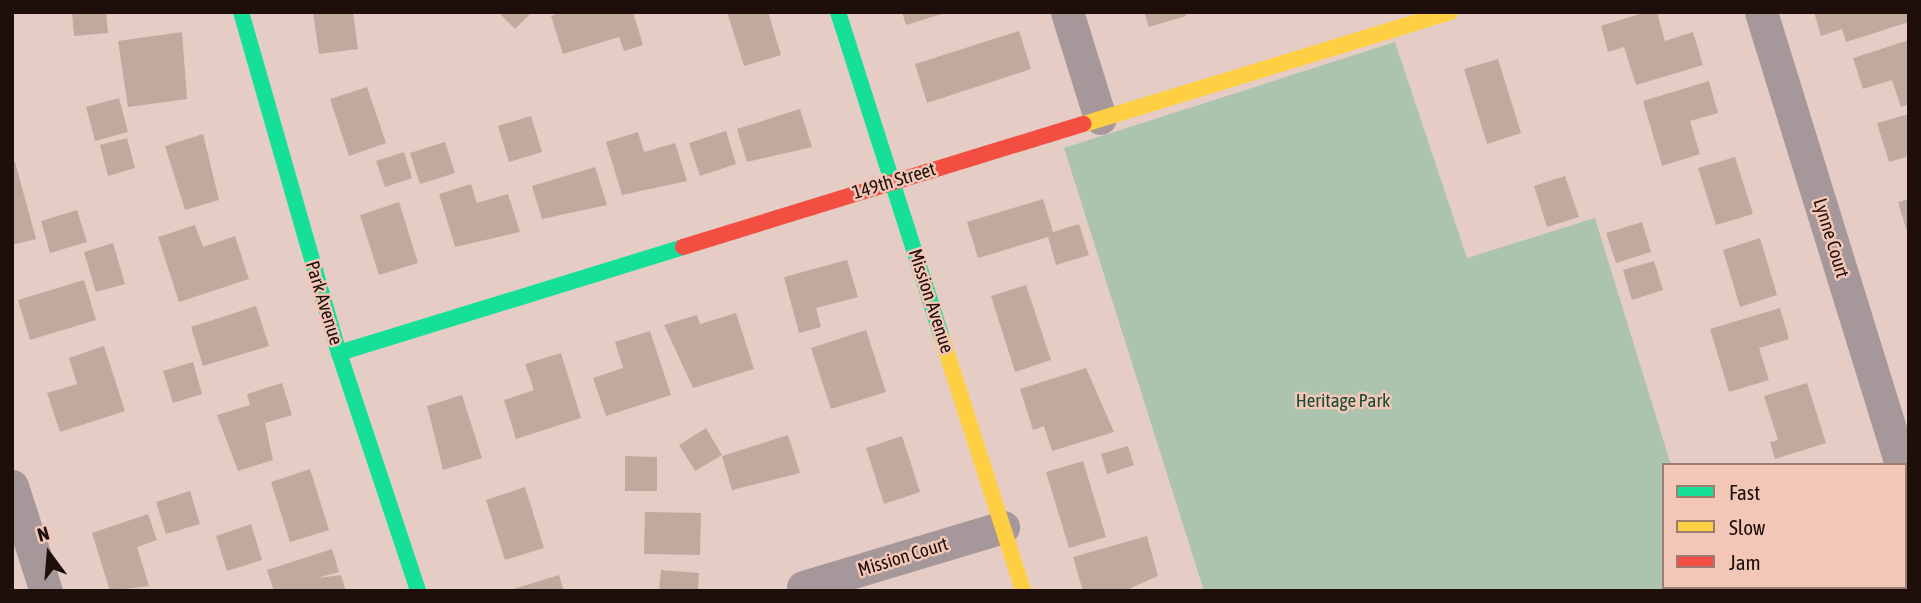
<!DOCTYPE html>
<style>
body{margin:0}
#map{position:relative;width:1921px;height:603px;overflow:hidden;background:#e5cdc5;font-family:"Asap Condensed",sans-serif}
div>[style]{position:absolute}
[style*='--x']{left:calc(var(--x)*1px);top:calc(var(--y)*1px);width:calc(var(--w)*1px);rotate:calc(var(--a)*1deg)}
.green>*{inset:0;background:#acc4ad}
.building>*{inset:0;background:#c0aa9e}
.street>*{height:33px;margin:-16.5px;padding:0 16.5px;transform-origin:16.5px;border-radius:16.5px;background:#a6989a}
.fast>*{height:16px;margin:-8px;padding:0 8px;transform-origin:8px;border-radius:8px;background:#16e098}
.slow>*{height:16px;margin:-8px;padding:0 8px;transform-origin:8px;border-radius:8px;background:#ffcf43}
.jam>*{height:16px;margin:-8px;padding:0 8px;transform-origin:8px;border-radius:8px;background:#f24e42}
span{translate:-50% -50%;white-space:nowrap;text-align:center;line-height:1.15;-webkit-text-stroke:5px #f2c7b8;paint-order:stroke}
.street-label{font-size:19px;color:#1e0f0a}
.park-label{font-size:19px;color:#164c33}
.frame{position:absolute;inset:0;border:14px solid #1e0f0a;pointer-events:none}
.legend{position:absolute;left:1662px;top:463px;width:245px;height:126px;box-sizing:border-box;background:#f2c7b8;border:2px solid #9d7d72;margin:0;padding:9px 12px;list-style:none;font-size:21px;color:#1e0f0a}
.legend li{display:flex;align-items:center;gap:14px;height:35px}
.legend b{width:35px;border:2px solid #9d7d72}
.north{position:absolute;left:14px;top:519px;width:70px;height:70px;-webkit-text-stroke:5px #f2c7b8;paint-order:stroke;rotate:344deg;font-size:19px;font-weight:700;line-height:28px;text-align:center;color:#1e0f0a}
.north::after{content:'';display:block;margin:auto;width:24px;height:32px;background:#1e0f0a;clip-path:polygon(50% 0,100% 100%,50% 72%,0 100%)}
</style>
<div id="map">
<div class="green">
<div style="clip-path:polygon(1395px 42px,1467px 258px,1595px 218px,1671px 465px,1664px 465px,1664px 587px,1710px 591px,1204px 591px,1064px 148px)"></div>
</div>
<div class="building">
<div style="clip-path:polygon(72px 12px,106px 12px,108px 33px,74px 36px)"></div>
<div style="clip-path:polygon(313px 12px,353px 12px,358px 49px,319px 54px)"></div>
<div style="clip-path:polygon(498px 12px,532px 12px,515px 29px)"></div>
<div style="clip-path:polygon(562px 12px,633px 12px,643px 45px,624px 51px,619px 37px,563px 54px,551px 16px)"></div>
<div style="clip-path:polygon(727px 12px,768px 12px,781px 55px,744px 66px)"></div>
<div style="clip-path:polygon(902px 12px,945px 12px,945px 13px,906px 25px)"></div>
<div style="clip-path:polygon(1144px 12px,1185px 12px,1186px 16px,1149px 27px)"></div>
<div style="clip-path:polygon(1646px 12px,1657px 12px,1665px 41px,1693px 32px,1703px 65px,1636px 85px,1624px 47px,1608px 52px,1601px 26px)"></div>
<div style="clip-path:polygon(1814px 12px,1909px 12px,1909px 22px,1846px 42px,1842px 29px,1821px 36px)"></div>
<div style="clip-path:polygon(1019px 31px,1031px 69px,927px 103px,915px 64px)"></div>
<div style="clip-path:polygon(182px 32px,187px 99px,128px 107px,118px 41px)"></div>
<div style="clip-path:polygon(1909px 40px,1909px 104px,1901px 107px,1892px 80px,1863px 89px,1853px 58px)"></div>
<div style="clip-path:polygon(1498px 59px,1521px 133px,1487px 144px,1464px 69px)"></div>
<div style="clip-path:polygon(1709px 81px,1718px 113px,1690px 121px,1700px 154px,1662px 166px,1643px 101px)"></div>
<div style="clip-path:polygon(367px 87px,386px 143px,349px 156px,330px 99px)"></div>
<div style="clip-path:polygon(119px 98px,128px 132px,95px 141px,86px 107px)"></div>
<div style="clip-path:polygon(800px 109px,812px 147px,747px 162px,737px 129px)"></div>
<div style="clip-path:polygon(1909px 114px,1909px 156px,1889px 162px,1877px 123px)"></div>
<div style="clip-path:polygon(531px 116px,542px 152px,509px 162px,498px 126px)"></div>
<div style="clip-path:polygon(726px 131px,736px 164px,700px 176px,689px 143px)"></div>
<div style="clip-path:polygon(638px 132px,644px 152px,675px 143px,687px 181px,622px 195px,606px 142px)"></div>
<div style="clip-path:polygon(203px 134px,219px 200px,185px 210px,165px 146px)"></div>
<div style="clip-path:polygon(127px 138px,135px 168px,108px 176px,100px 145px)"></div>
<div style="clip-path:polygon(445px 142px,455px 173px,420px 184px,410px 153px)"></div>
<div style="clip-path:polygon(404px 152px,412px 178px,385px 187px,376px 161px)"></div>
<div style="clip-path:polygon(1735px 157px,1753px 214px,1716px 225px,1698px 168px)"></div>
<div style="clip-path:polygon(15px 162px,36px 239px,12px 245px,12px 163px)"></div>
<div style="clip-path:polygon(595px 167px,607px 205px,542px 219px,532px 186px)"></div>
<div style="clip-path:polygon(1565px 176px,1579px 217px,1547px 227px,1534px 186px)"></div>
<div style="clip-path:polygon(471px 184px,477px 203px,508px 194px,520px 232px,455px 247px,439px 194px)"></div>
<div style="clip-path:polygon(1043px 199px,1053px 232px,1079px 224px,1089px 255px,1056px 265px,1048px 237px,978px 258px,967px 222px)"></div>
<div style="clip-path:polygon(1909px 199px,1909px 235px,1908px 235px,1898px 202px)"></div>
<div style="clip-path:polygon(399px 202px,418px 263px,379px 275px,360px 215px)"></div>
<div style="clip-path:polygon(77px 210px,87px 242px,50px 253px,41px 221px)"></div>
<div style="clip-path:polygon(1642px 222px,1651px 252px,1616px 263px,1606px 233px)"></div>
<div style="clip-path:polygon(195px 225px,203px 247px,235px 236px,249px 279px,179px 302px,158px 237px)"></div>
<div style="clip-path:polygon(1760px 238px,1777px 295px,1740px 307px,1723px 250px)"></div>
<div style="clip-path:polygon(113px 243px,125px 284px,96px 292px,84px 252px)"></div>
<div style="clip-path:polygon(847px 260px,858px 297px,816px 308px,821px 327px,799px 333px,784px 277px)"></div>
<div style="clip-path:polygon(1654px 261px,1663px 290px,1632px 300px,1623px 270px)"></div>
<div style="clip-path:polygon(84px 280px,96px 320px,30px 340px,18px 300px)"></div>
<div style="clip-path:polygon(1026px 285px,1051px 360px,1015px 372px,991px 296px)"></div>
<div style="clip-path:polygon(256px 306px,269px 346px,203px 366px,191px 327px)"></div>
<div style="clip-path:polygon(1780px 308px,1789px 339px,1759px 348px,1769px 380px,1729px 392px,1710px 329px)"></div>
<div style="clip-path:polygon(736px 313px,754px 369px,693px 388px,664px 325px,697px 315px,700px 324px)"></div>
<div style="clip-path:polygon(866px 330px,886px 392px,831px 409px,811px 348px)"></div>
<div style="clip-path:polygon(650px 331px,671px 395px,606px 416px,593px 378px,623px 368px,615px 342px)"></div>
<div style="clip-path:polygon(104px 346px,125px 411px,60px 432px,47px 393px,77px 384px,69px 358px)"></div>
<div style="clip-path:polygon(561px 353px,581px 418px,516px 439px,504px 400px,534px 390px,525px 364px)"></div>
<div style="clip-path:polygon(193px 362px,202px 394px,173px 403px,163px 371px)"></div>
<div style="clip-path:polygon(1086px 368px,1114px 432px,1052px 451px,1044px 426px,1033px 430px,1020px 389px)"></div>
<div style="clip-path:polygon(282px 383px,292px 415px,265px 423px,273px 460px,238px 471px,217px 415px,250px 405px,247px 394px)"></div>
<div style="clip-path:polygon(1807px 383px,1826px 443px,1775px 459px,1770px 442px,1778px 440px,1764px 396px)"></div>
<div style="clip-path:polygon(462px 395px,482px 458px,443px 470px,427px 406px)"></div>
<div style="clip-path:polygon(706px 428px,722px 455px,695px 471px,679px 445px)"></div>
<div style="clip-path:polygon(788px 435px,800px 473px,732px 490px,722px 456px)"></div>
<div style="clip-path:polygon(902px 436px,920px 492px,884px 504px,866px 448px)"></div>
<div style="clip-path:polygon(1128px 446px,1134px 465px,1107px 474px,1101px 454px)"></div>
<div style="clip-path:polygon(625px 456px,657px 457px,657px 491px,625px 491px)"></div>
<div style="clip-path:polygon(1083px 461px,1106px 537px,1069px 548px,1046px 472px)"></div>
<div style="clip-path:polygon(310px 469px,329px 530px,290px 542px,271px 482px)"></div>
<div style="clip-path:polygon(525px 487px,544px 548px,505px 560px,486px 500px)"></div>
<div style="clip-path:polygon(190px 491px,200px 524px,166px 534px,156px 502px)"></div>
<div style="clip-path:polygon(645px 512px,701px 513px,700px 555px,644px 554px)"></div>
<div style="clip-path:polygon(148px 514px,157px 540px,137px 547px,149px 586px,110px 591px,92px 533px)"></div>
<div style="clip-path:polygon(251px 524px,262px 560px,227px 571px,216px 536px)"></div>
<div style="clip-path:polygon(1147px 536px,1158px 576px,1124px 591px,1083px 591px,1073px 557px)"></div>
<div style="clip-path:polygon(332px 549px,339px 572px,317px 578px,341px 575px,346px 591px,274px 591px,267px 570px)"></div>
<div style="clip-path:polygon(661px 570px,699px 573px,698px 591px,659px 591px)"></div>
<div style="clip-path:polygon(559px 575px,564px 591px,510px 591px,510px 590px)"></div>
<div style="clip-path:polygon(1756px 587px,1805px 587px,1805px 588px,1757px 591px)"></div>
</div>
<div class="street">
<div style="--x:1067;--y:12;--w:111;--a:72.7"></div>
<div style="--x:1761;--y:12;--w:474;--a:72.8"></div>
<div style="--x:12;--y:486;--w:110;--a:72.1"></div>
<div style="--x:803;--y:587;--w:209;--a:-16.7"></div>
</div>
<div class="fast">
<div style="--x:241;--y:12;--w:355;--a:74"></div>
<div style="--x:339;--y:353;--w:251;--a:71.6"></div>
<div style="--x:838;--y:12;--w:342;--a:72.3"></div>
<div style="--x:339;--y:353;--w:360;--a:-17.1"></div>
</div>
<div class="slow">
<div style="--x:1084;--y:124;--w:383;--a:-17"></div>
<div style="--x:942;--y:338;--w:266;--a:72.2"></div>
</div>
<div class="jam">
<div style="--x:683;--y:247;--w:419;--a:-17.1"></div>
</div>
<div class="street-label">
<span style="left:894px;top:181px;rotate:-17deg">149th Street</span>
<span style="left:1831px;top:238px;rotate:73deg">Lynne Court</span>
<span style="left:931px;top:301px;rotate:72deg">Mission Avenue</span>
<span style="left:324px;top:303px;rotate:73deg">Park Avenue</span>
<span style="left:903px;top:557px;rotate:-17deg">Mission Court</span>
</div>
<div class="park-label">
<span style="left:1343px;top:401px">Heritage Park</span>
</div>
<div class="frame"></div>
<ul class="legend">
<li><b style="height:9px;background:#16e098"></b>Fast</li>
<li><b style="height:9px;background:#ffcf43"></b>Slow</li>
<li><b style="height:9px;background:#f24e42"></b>Jam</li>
</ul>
<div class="north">N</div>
</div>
